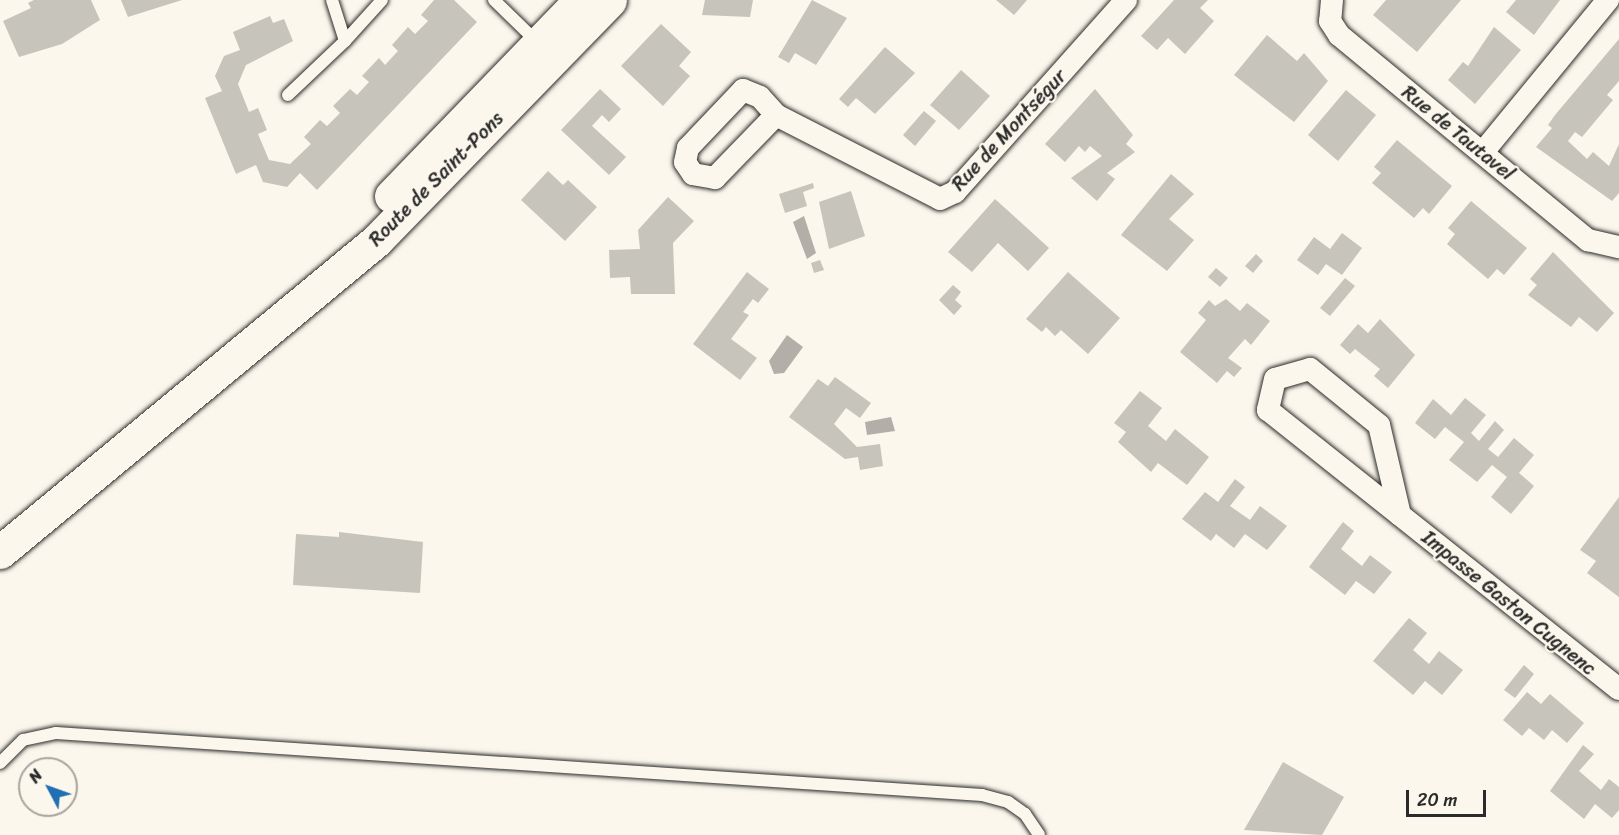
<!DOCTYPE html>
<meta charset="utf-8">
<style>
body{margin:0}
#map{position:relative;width:1619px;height:835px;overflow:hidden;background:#fbf7ec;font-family:Sriracha,sans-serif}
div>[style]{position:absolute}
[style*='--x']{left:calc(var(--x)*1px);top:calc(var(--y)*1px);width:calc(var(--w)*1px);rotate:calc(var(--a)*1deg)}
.water>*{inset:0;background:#b1afa7}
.building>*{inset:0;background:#c7c4bc}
.roads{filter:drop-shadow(0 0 2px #2b2b2b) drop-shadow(0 0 2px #2b2b2b)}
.lane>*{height:12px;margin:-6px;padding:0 6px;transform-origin:6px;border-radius:6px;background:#fbf7ec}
.street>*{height:22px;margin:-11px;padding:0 11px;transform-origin:11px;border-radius:11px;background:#fbf7ec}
.primary>*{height:33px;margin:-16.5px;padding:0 16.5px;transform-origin:16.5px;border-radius:16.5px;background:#fbf7ec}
span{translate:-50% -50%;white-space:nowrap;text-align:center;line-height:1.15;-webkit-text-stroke:4.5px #fbf7ec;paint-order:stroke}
.street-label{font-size:20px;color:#2b2b2b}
.north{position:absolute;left:18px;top:757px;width:60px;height:60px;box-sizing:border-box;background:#fbf7ec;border:2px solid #a8a59f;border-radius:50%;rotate:311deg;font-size:16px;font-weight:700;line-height:24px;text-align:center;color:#2b2b2b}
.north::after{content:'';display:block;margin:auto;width:21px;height:27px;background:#1f6fb2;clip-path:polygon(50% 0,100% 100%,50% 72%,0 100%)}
.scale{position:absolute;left:1406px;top:790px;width:80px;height:27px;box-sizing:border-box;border:3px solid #2b2b2b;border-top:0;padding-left:8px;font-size:18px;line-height:21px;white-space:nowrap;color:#2b2b2b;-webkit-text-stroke:4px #fbf7ec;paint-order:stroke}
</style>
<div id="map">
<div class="water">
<div style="clip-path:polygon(804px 216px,816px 253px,807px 259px,793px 222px)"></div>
<div style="clip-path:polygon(787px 335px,803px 347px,784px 373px,774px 374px,769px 361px)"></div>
<div style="clip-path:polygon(891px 417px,895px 431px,867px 435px,865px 422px)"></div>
</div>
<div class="building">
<div style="clip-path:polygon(34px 0,91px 0,100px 20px,62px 44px,19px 57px,3px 21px,31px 8px,28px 3px)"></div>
<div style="clip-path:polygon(121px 0,182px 0,128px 17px)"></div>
<div style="clip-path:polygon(434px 0,454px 0,477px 22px,317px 190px,300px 173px,287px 187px,263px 182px,256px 165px,236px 174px,205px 98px,222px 91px,215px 76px,224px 56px,240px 50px,233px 32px,270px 16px,273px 23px,284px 19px,293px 41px,246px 65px,238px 84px,249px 112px,258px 108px,267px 130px,258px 134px,269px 160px,290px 164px,311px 144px,304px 137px,320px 120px,327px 126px,340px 113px,333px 106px,350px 89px,357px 95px,369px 82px,362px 76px,379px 58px,385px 65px,398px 51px,392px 45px,408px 27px,415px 34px,428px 21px,421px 15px)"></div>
<div style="clip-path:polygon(705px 0,753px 0,750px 17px,702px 15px)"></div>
<div style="clip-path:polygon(812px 0,847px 18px,816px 65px,795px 53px,789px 63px,778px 57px)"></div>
<div style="clip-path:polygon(996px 0,1027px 0,1014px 15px)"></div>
<div style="clip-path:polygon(1174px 0,1208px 0,1200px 8px,1214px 21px,1185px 54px,1168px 38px,1157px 50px,1141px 36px)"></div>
<div style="clip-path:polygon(1386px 0,1461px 0,1417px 52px,1373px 15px)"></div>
<div style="clip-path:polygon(1516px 0,1560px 0,1534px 35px,1506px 12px)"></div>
<div style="clip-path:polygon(661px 24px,691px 52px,679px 66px,690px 76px,663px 106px,621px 66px)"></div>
<div style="clip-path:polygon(1494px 27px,1521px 50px,1475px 104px,1448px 80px,1463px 62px,1468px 66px)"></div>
<div style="clip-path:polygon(1267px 35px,1297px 61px,1304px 53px,1328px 81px,1294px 122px,1234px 75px)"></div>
<div style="clip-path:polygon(1619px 39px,1619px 81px,1607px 95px,1613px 100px,1582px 137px,1575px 132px,1568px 141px,1587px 159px,1593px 152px,1609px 166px,1619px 144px,1619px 193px,1612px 201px,1536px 147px,1552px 128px,1548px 125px,1555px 115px)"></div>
<div style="clip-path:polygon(885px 47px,915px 73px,875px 114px,856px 98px,848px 107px,839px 99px)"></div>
<div style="clip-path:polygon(961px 70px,990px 96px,959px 130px,930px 105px)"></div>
<div style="clip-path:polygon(600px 89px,621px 109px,609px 122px,602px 115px,592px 126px,626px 157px,609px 175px,561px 130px)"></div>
<div style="clip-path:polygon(1095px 89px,1133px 135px,1126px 144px,1135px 152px,1107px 173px,1115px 179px,1097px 201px,1071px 178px,1102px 156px,1090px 146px,1085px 152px,1079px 146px,1065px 162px,1045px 144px)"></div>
<div style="clip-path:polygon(1346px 90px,1376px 115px,1338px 161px,1308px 135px)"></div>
<div style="clip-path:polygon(924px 111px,936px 121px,915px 146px,903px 135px)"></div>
<div style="clip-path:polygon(1397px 140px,1452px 186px,1429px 214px,1423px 208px,1414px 218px,1372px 183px,1381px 173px,1374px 167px)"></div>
<div style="clip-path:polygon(548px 171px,563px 185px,568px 180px,597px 207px,565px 241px,521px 200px)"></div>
<div style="clip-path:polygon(1171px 174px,1194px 194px,1169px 219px,1194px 240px,1167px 271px,1121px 235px)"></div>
<div style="clip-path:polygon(813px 183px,814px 188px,803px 192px,807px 206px,785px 213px,779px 194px)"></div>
<div style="clip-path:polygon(851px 191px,865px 236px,829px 249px,819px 202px)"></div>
<div style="clip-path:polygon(668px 197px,694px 221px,673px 243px,675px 294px,631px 294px,630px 277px,610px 278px,609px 250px,640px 249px,638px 230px)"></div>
<div style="clip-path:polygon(995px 199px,1049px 248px,1028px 271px,998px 243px,972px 272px,948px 252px)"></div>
<div style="clip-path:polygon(1471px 201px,1527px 248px,1504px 275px,1497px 269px,1488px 279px,1447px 244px,1455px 234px,1448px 228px)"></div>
<div style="clip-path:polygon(1342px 233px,1362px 248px,1342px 275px,1326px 264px,1318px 275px,1297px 260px,1314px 237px,1330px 249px)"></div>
<div style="clip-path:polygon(1553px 252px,1614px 313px,1597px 332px,1579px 317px,1571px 327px,1528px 295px,1537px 285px,1530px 279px)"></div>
<div style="clip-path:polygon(1256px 254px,1263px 261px,1253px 273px,1245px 266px)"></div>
<div style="clip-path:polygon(820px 260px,824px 270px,814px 273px,811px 263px)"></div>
<div style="clip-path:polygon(1216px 268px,1228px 278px,1220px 287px,1208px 277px)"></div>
<div style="clip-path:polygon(747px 272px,769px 289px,758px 303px,753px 299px,743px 312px,749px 315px,731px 339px,757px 358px,740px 380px,693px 344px)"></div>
<div style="clip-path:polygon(1068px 272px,1120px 318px,1088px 354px,1061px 330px,1055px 336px,1046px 327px,1042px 332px,1026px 319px)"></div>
<div style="clip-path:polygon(1345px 278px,1355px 286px,1330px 316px,1320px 308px)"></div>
<div style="clip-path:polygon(953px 285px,961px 292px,955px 300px,962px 306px,954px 315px,939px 300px)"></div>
<div style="clip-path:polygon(1226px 299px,1240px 311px,1247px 303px,1270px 321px,1251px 345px,1245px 339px,1228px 358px,1242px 368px,1234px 377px,1227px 371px,1217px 383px,1180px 352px,1206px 320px,1198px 313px,1209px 300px,1215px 306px)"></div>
<div style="clip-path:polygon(1380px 319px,1415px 355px,1388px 388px,1374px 376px,1380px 369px,1355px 349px,1350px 354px,1340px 345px,1358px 324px,1368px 333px)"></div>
<div style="clip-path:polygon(835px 377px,871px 403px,860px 418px,846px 408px,834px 424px,857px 447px,880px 444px,883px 466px,860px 470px,858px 457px,845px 459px,789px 417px,818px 379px,828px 386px)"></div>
<div style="clip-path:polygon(1140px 391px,1162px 408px,1148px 426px,1166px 441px,1175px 429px,1209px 457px,1187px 485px,1158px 463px,1151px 472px,1118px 442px,1126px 432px,1114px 423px)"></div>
<div style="clip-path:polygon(1465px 398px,1486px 415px,1471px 433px,1479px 441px,1495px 421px,1504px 430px,1488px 449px,1498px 457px,1514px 438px,1534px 455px,1519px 473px,1534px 486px,1511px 514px,1491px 497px,1507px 477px,1492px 465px,1477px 482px,1449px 460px,1464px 442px,1445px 427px,1435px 439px,1415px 423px,1433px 399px,1451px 415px)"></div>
<div style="clip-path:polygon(1235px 479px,1245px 487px,1230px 506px,1250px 520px,1260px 506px,1287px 526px,1267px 550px,1245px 534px,1234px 548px,1216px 534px,1211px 541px,1182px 519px,1205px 492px,1218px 502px)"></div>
<div style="clip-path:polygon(1619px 497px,1619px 597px,1587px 573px,1596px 561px,1580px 550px)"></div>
<div style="clip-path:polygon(1343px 522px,1354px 531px,1341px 549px,1362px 566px,1370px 555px,1392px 572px,1374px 594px,1356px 581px,1345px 595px,1309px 567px)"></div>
<div style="clip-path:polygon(339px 532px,423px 542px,420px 593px,293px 585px,296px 534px,339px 537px)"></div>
<div style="clip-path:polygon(1409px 618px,1427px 633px,1413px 650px,1429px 664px,1439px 651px,1463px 670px,1442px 695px,1425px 681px,1413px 695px,1373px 661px)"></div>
<div style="clip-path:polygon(1524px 665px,1534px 674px,1515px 698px,1504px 690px)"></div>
<div style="clip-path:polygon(1527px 692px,1541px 704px,1550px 694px,1584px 723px,1567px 743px,1552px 730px,1544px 740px,1529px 728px,1522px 736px,1503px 720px)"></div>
<div style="clip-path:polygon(1583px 745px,1594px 754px,1579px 771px,1601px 790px,1609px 779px,1619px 787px,1619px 810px,1612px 818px,1595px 804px,1584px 819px,1550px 791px)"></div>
<div style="clip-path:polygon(1283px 762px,1344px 797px,1322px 835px,1244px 830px)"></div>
</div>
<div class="roads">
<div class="lane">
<div style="--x:494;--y:0;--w:62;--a:44.3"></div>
<div style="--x:345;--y:41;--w:55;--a:-47.9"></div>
<div style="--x:288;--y:95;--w:79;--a:-43.5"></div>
<div style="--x:345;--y:41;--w:43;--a:-107.6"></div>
<div style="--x:0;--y:763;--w:33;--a:-45"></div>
<div style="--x:23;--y:740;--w:34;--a:-12"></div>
<div style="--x:56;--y:733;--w:928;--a:3.83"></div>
<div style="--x:982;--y:795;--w:27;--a:15"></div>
<div style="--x:1008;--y:802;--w:21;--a:35"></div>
<div style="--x:1025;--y:814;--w:25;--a:56"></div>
</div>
<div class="street">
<div style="--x:1332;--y:0;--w:21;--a:95"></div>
<div style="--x:1330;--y:21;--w:17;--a:57"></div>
<div style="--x:1339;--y:35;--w:323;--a:39.5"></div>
<div style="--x:1588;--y:240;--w:32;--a:13"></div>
<div style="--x:776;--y:115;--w:88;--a:134.1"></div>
<div style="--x:715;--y:178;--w:22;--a:-170"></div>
<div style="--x:693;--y:174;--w:14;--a:-124"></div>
<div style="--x:685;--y:162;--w:14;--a:-78"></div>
<div style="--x:688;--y:148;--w:80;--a:-46.5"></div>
<div style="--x:743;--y:90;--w:18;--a:22"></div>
<div style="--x:760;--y:97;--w:24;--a:48"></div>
<div style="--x:776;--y:115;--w:184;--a:27.1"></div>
<div style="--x:940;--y:199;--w:17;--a:-25"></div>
<div style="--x:955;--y:192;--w:257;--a:-48.3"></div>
<div style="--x:1483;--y:152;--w:197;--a:-50.6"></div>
<div style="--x:1400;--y:515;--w:92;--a:-103.1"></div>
<div style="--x:1379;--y:425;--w:89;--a:-140.9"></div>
<div style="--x:1310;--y:369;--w:36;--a:164"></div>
<div style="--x:1275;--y:379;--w:32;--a:103"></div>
<div style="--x:1268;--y:410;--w:448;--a:38.5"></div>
</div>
<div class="primary">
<div style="--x:391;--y:196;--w:272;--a:-46"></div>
<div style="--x:0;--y:552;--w:489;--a:-39.6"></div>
<div style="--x:377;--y:240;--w:334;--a:-45.8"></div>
</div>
</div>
<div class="street-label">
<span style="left:1009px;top:130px;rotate:-47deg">Rue de Montségur</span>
<span style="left:1458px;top:133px;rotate:39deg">Rue de Tautavel</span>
<span style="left:436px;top:179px;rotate:-45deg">Route de Saint-Pons</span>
<span style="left:1509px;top:603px;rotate:39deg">Impasse Gaston Cugnenc</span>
</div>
<div class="north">N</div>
<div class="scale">20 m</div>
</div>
